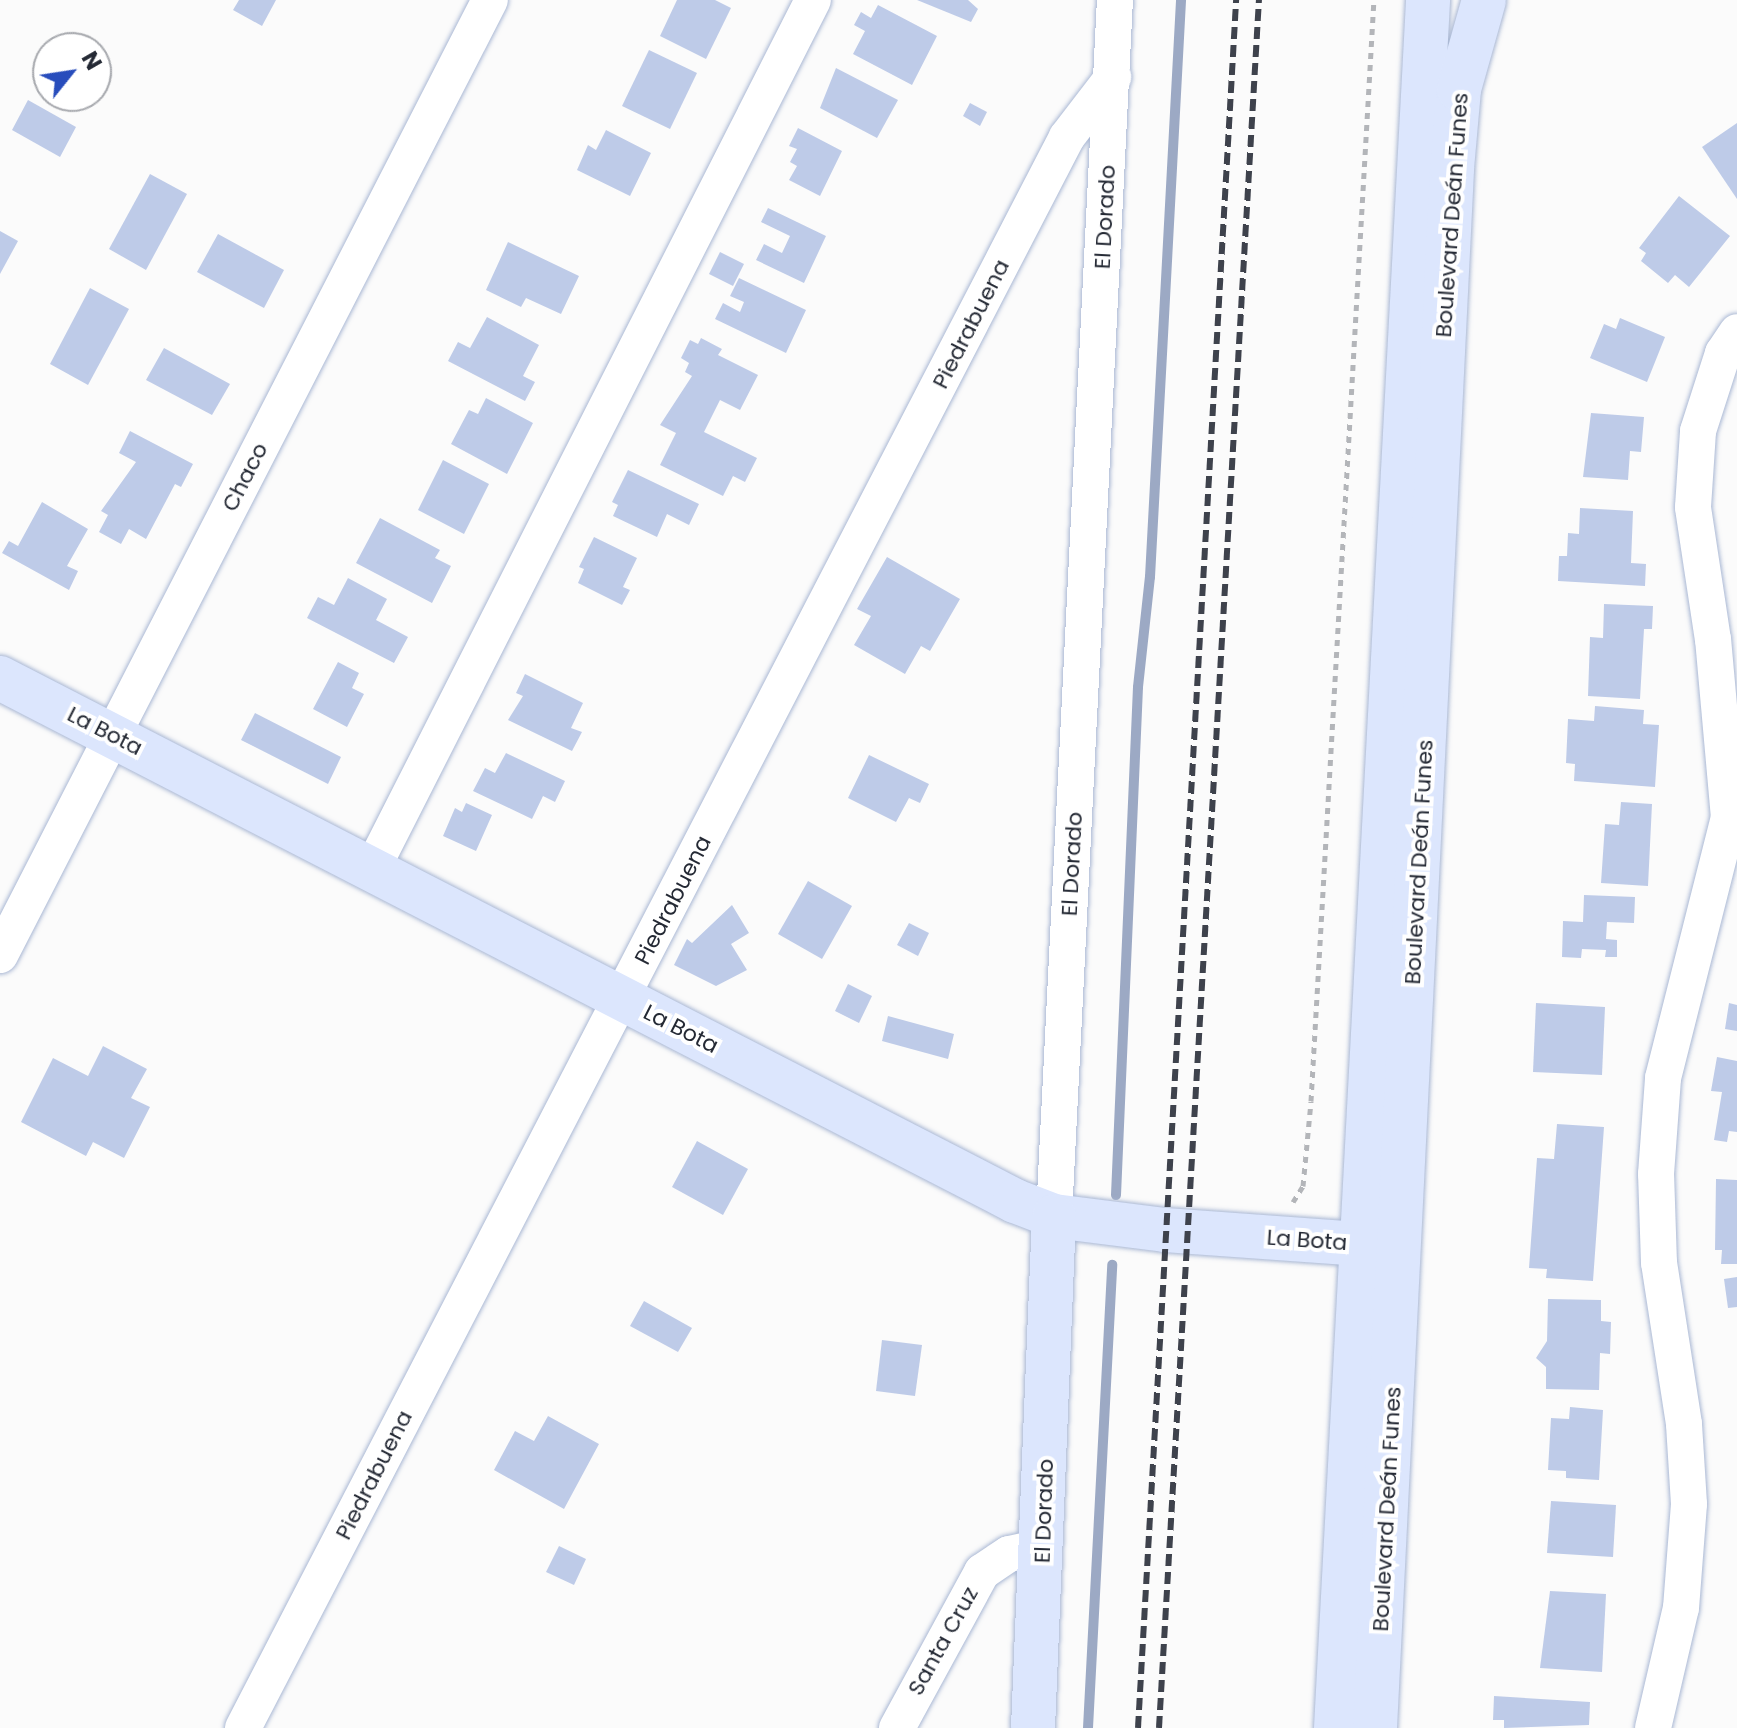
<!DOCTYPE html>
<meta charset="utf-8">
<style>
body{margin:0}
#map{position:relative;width:1737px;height:1728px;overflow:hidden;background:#fbfbfb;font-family:Poppins,sans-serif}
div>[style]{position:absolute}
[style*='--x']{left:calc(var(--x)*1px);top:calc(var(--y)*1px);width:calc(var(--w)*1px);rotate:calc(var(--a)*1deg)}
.stream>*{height:10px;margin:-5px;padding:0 5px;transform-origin:5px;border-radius:5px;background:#9ca9c4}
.building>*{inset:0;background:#becbe8}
.path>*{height:5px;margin-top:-2.5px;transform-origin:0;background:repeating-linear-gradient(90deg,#b3b5b9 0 6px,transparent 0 12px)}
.roads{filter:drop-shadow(0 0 2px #aab8d4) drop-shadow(0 0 2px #aab8d4)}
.street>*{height:36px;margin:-18px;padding:0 18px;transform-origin:18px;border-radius:18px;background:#fff}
.secondary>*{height:44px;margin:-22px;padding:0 22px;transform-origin:22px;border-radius:22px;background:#dce6fd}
.rail>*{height:6px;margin-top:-3px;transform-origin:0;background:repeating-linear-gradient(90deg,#3e424c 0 12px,transparent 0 18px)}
span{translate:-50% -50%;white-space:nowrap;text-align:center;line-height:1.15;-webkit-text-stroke:8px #fff;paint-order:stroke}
.street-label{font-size:22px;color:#242934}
.north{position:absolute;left:32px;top:32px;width:80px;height:80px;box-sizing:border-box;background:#fff;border:2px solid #a7a9ae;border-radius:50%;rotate:60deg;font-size:22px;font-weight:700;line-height:32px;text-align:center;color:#242934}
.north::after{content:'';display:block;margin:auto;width:28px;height:36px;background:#284dbc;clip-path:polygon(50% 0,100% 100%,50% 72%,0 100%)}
</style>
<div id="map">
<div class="stream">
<div style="--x:1116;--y:1195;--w:508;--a:-87.52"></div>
<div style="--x:1138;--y:687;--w:111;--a:-83.8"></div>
<div style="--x:1150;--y:577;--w:578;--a:-86.92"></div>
<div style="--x:1088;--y:1728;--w:464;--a:-87"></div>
</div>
<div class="building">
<div style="clip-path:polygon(239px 0,276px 0,262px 26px,233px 10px)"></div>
<div style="clip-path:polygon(677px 0,715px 0,731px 8px,706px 59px,660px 36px)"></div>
<div style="clip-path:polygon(917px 0,968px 0,978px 9px,971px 22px)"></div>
<div style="clip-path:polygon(878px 5px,937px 36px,912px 85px,853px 54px,865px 31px,854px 25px,861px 12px,871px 18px)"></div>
<div style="clip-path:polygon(649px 50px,697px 73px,670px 129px,622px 106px)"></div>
<div style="clip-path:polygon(836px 68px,898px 100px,877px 138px,820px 108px)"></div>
<div style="clip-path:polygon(28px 100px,76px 127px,60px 157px,12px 130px)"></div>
<div style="clip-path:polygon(970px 103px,987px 112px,980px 126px,963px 116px)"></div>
<div style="clip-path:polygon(1737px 123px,1737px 199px,1702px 147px)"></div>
<div style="clip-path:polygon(798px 128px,842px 151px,820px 196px,789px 180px,797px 166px,790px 162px,797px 149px,789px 146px)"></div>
<div style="clip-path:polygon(606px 130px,651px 153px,630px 196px,577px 170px,588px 145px,596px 150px)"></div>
<div style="clip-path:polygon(150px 174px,187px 194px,146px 270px,109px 249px)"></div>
<div style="clip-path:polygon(1679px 196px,1730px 236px,1689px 287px,1675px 275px,1668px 283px,1641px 261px,1646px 253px,1639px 248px)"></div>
<div style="clip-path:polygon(768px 208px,826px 236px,804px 283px,756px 260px,764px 244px,782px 253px,790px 236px,761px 222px)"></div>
<div style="clip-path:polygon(0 231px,18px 241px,0 274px)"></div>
<div style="clip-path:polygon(218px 234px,284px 270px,264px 308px,197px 272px)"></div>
<div style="clip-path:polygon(508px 242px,579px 276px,561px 314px,526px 298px,521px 307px,486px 290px)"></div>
<div style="clip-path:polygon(720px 252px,744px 264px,733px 286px,709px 274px)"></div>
<div style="clip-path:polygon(739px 278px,806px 310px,786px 353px,715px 319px,723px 303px,740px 312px,744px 302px,730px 296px)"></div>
<div style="clip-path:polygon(90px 288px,129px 309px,88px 385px,50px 364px)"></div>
<div style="clip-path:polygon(487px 317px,539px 345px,523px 376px,535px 382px,525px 401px,448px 361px,458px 342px,470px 348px)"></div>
<div style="clip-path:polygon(1620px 318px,1665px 337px,1647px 382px,1590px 358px,1604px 324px,1616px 329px)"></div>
<div style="clip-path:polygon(701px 338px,722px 349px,718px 355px,758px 375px,740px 410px,720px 400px,704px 432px,757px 458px,745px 482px,733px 476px,723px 496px,660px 465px,676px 433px,660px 425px,692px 376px,685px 372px,689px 363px,681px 358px,690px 340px,698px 344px)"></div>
<div style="clip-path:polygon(164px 348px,230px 384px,212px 415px,146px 380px)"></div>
<div style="clip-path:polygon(486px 398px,533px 423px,507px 474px,451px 444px,469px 410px,478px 414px)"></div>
<div style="clip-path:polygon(1591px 413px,1644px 417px,1641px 452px,1630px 451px,1628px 480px,1583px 477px)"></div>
<div style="clip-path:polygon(130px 431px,193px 464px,181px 487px,175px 484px,146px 539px,129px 529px,121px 544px,99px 532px,108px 515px,101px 511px,136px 462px,119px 453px)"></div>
<div style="clip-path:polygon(443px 460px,489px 484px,464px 534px,418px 510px)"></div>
<div style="clip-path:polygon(628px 470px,699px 504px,689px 525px,667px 514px,657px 537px,613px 516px,618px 505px,612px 502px)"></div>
<div style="clip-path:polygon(42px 502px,88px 529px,67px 566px,78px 571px,69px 590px,2px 553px,9px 541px,18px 546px)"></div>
<div style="clip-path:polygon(1580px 508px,1633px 511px,1631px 563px,1646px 564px,1645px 586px,1558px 581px,1559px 556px,1567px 556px,1568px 533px,1579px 534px)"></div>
<div style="clip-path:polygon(380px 518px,440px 550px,435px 558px,451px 566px,432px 603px,356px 563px)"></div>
<div style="clip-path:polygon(594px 537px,637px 558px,623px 587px,630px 590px,622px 605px,578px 583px,584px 569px,579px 567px)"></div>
<div style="clip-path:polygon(887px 557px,960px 599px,930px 651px,921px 646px,905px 674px,854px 645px,871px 616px,857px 609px)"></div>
<div style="clip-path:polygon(348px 578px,387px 599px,376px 620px,408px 637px,394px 663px,307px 618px,318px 597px,334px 605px)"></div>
<div style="clip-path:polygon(1604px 604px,1653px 606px,1652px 629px,1644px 629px,1640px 699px,1588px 696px,1590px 637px,1603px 638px)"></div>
<div style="clip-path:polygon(338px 662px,359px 673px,352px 688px,364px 694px,347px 727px,313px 709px)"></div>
<div style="clip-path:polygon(525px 674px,583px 703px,571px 728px,582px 732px,572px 751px,508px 720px,523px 696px,516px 693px)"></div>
<div style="clip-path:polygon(1595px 706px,1644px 710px,1643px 724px,1659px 725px,1655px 787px,1574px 781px,1575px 764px,1566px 763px,1568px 719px,1594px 721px)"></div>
<div style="clip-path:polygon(255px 713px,341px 757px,328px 784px,241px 740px)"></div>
<div style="clip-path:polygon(506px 753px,565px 781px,555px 802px,543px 796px,532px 819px,473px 791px,485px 768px,495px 773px)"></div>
<div style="clip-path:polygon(869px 755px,929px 784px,920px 803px,909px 798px,896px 822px,848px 798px)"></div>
<div style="clip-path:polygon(1621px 802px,1652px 804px,1648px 886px,1601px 883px,1605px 824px,1619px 825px)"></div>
<div style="clip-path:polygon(466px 803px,492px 815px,476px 851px,443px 836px,455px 808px,462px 812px)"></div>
<div style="clip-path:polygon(808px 881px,852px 906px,822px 959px,778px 934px)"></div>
<div style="clip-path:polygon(1584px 895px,1635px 897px,1634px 923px,1607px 922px,1606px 939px,1617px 940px,1617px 957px,1605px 957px,1606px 950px,1582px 949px,1581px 958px,1562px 957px,1563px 921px,1583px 922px)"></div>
<div style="clip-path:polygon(732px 905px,749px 933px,731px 944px,747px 970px,716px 986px,674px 965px,687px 939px,692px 943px)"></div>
<div style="clip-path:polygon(909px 923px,929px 933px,918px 956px,897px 945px)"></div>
<div style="clip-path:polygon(848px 984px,872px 996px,859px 1023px,835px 1011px)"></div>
<div style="clip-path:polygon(1536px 1003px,1605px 1007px,1602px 1075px,1533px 1072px)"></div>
<div style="clip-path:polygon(1729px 1003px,1737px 1005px,1737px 1031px,1725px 1029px)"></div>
<div style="clip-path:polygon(888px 1016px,954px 1034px,948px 1059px,882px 1041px)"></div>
<div style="clip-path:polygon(103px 1046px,147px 1069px,131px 1098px,150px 1107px,124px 1158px,93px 1142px,86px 1156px,21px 1122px,53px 1058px,88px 1076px)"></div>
<div style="clip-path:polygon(1717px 1057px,1737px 1061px,1737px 1132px,1729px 1131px,1727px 1142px,1714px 1140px,1722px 1092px,1711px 1091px)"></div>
<div style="clip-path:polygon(1557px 1124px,1604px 1127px,1593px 1281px,1546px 1278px,1547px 1269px,1529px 1268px,1537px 1158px,1554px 1159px)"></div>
<div style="clip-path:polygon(697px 1141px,748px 1169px,723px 1215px,672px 1187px)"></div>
<div style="clip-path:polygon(1716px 1179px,1737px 1180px,1737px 1264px,1721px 1264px,1722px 1250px,1715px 1250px)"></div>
<div style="clip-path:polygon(1737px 1277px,1737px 1307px,1728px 1308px,1724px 1279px)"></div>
<div style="clip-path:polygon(1548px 1299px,1601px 1300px,1601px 1321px,1611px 1322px,1610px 1354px,1600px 1353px,1599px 1390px,1546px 1389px,1546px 1367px,1536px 1358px,1547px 1341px)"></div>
<div style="clip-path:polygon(644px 1301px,692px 1328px,678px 1352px,630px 1326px)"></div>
<div style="clip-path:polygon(882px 1340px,922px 1345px,915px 1396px,876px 1391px)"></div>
<div style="clip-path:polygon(1570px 1407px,1603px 1410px,1599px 1480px,1566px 1478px,1566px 1471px,1548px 1470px,1551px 1418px,1569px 1419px)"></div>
<div style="clip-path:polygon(548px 1416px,599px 1444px,564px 1509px,494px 1470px,515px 1431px,534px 1441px)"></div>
<div style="clip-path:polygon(1551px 1501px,1616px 1505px,1613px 1557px,1547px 1553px)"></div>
<div style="clip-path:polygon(559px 1546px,586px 1559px,574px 1585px,546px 1572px)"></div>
<div style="clip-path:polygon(1550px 1591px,1606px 1594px,1602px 1672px,1540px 1668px)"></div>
<div style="clip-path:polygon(1494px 1696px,1590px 1702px,1589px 1725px,1504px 1728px,1504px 1720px,1493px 1720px)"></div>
</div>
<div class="path">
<div style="--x:1293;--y:1202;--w:19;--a:-58"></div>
<div style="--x:1303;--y:1186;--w:85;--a:-84.6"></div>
<div style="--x:1311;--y:1101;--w:1103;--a:-86.73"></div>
</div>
<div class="roads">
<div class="street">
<div style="--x:1729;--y:818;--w:179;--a:-95.1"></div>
<div style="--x:1713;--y:640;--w:134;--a:-98.6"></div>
<div style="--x:1693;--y:507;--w:76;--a:-86.2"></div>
<div style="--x:1698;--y:431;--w:82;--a:-72.2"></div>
<div style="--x:1723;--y:353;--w:25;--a:-56"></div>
<div style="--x:372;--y:869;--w:974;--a:-63.09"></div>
<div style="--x:0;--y:955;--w:1073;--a:-62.84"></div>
<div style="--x:1054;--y:1216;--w:1218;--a:-87.13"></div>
<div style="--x:243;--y:1728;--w:1792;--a:-62.62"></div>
<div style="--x:1067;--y:137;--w:76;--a:-52.5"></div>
<div style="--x:897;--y:1728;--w:178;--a:-61.4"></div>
<div style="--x:982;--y:1572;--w:32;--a:-34"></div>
<div style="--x:1009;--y:1554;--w:35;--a:-12"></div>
<div style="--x:1653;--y:1728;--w:123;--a:-76.9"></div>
<div style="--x:1681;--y:1608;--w:104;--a:-85.6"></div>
<div style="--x:1689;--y:1504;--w:80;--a:-93.6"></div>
<div style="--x:1684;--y:1424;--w:163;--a:-98.8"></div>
<div style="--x:1659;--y:1263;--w:89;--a:-91.9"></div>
<div style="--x:1656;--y:1174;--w:96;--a:-85.8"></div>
<div style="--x:1663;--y:1078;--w:268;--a:-75.8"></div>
<div style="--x:1729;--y:818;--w:13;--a:-51"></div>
</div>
<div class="secondary">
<div style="--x:0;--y:678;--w:1142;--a:27.26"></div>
<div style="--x:1015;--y:1201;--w:42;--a:21"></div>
<div style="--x:1054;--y:1216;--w:112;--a:7.2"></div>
<div style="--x:1165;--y:1230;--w:222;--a:4.1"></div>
<div style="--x:1033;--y:1728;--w:512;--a:-87.65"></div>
<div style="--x:1336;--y:1728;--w:1730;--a:-86.95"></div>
<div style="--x:1375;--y:1728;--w:1562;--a:-87.17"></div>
<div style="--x:1452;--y:168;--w:79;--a:-84.9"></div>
<div style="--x:1459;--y:89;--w:92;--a:-74.3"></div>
</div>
</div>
<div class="rail">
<div style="--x:1138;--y:1728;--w:1731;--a:-86.75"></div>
<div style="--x:1159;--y:1728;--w:1731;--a:-86.69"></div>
</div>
<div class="street-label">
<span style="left:1452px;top:215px;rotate:-86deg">Boulevard Deán Funes</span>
<span style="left:1105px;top:217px;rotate:-87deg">El Dorado</span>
<span style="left:971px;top:324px;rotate:-63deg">Piedrabuena</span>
<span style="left:245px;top:477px;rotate:-63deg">Chaco</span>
<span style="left:105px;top:731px;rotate:27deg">La Bota</span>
<span style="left:1419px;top:862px;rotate:-87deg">Boulevard Deán Funes</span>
<span style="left:1072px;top:864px;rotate:-87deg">El Dorado</span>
<span style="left:673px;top:900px;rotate:-63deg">Piedrabuena</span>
<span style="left:681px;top:1029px;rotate:27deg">La Bota</span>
<span style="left:1307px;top:1240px;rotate:4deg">La Bota</span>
<span style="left:374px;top:1475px;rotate:-63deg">Piedrabuena</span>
<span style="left:1387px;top:1509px;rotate:-87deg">Boulevard Deán Funes</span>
<span style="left:1044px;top:1511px;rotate:-88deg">El Dorado</span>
<span style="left:943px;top:1641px;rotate:-61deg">Santa Cruz</span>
</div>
<div class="north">N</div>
</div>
